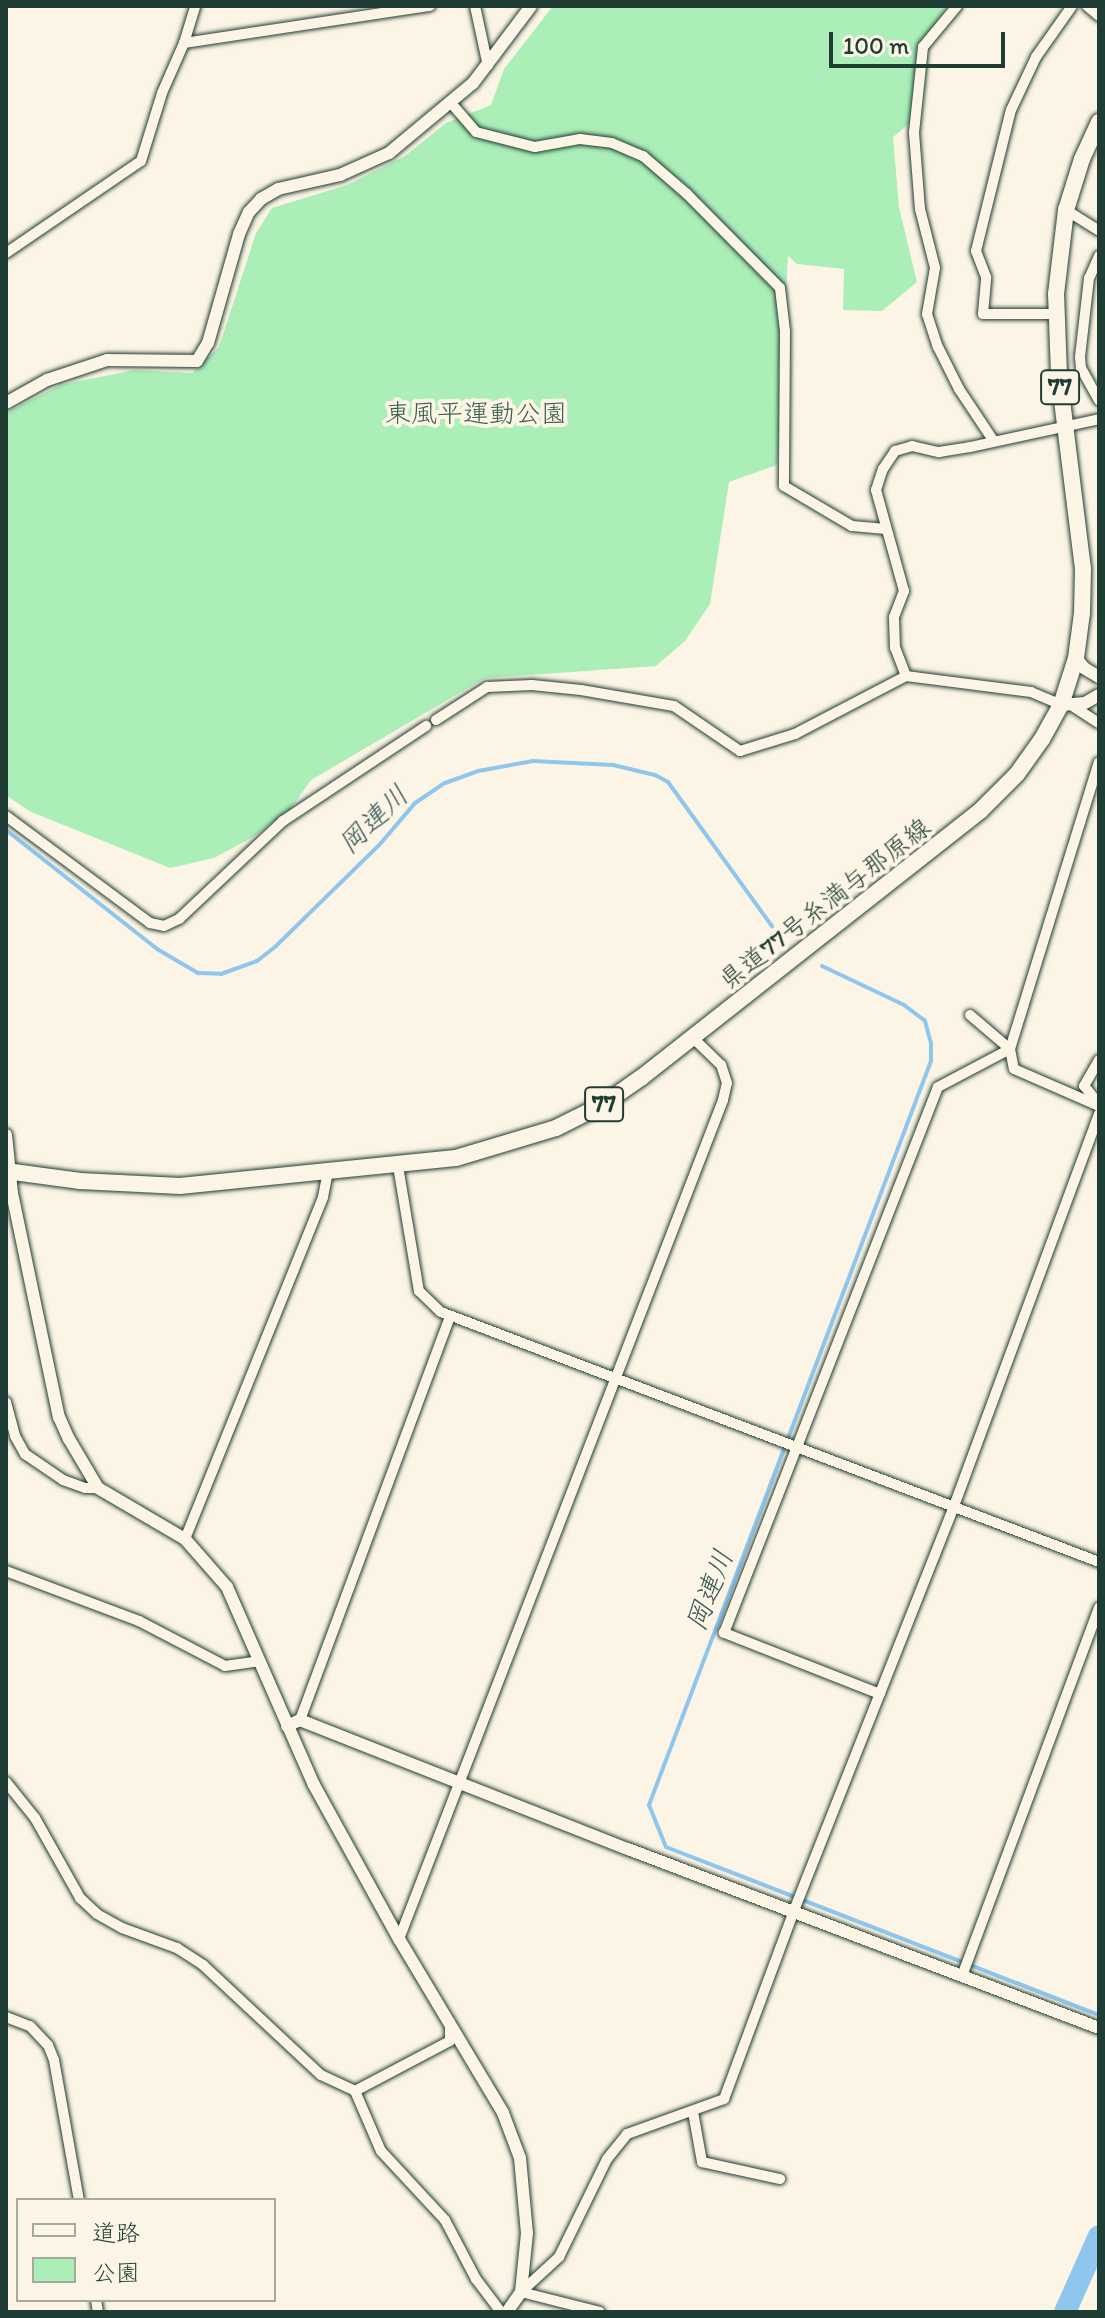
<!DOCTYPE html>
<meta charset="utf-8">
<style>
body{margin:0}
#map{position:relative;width:1105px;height:2318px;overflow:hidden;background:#fcf5e5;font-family:Itim,"Klee One",sans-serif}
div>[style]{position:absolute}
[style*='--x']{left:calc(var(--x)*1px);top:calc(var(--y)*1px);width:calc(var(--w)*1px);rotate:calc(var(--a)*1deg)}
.green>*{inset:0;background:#abeeb8}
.stream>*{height:4px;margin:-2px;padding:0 2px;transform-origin:2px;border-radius:2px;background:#8fc6ed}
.river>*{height:22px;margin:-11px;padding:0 11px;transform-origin:11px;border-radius:11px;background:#8fc6ed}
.roads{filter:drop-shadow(0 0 2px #1f3d34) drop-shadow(0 0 2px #1f3d34)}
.minor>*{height:10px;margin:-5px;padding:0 5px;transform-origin:5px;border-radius:5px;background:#fcf5e5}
.tertiary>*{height:12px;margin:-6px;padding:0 6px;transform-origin:6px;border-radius:6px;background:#fcf5e5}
.primary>*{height:16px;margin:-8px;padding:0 8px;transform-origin:8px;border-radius:8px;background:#fcf5e5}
span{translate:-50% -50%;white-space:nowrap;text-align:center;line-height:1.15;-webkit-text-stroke:8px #fcf5e5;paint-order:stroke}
.shield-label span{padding:2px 6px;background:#fcf5e5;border:2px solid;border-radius:6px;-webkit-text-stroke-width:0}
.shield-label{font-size:24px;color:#1f3d34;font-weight:700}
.park-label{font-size:26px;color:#3b604e}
.street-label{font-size:26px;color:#1f3d34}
.water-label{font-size:28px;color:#355859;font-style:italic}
.frame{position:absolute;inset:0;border:8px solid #1f3d34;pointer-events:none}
.legend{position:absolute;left:16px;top:2198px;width:260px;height:104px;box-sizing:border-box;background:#fcf5e5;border:2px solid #a4ab9e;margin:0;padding:10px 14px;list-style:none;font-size:24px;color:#1f3d34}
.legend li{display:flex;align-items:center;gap:16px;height:40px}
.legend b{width:40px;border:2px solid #a4ab9e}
.scale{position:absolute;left:829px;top:32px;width:176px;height:36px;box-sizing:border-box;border:4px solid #1f3d34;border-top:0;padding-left:10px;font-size:24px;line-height:28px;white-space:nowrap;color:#1f3d34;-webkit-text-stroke:6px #fcf5e5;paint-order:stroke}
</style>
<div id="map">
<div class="green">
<div style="clip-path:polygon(553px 6px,947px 6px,919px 51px,917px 117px,893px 137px,899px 207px,917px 282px,882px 311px,843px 310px,844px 269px,797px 264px,788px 256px,777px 465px,729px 482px,710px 604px,685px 641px,656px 666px,485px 678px,311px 780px,289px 811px,253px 837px,214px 858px,170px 868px,29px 811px,6px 795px,6px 413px,60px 385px,134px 370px,192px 373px,219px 347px,256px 233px,272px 208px,347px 185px,405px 156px,446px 123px,491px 105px,504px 69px)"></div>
</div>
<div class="stream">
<div style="--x:6;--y:830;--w:192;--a:38.2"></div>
<div style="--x:157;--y:949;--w:48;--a:30.3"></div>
<div style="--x:198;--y:973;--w:23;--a:2"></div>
<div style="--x:221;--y:974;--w:38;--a:-20"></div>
<div style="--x:257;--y:961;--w:24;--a:-38"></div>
<div style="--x:276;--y:946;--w:147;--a:-44.4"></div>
<div style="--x:381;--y:843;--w:52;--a:-49.6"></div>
<div style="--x:415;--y:803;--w:36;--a:-34"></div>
<div style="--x:445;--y:783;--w:35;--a:-20"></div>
<div style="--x:478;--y:771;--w:56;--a:-10.3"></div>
<div style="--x:533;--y:761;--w:80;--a:2.9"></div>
<div style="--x:613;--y:765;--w:43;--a:13.4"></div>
<div style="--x:655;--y:775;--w:15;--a:28"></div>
<div style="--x:668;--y:782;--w:178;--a:54.2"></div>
<div style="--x:822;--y:966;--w:91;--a:25.4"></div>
<div style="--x:904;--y:1005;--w:26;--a:37"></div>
<div style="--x:925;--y:1021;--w:23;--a:75"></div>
<div style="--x:931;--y:1043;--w:18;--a:90"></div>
<div style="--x:931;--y:1061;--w:796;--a:110.76"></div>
<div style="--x:649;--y:1805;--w:45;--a:68"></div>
<div style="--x:666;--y:1847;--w:464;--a:21.2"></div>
</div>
<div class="river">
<div style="--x:1065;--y:2312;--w:83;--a:-65.9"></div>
</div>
<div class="roads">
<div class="minor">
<div style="--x:475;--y:6;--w:61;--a:77.8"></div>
<div style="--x:957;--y:6;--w:53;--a:129.7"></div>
<div style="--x:923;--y:47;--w:86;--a:96"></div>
<div style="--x:914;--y:133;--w:76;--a:85.5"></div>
<div style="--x:920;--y:209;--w:61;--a:75.7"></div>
<div style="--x:935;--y:268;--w:47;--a:99.9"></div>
<div style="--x:927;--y:314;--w:35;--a:72"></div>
<div style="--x:938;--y:347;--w:47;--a:63.4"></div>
<div style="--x:959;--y:389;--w:61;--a:56.3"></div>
<div style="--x:1087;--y:6;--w:16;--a:40"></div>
<div style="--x:184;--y:43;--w:249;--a:-8.6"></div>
<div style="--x:451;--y:103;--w:38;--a:49"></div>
<div style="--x:476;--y:132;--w:61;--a:14.3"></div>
<div style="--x:535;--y:147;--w:46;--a:-10.1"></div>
<div style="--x:580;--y:139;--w:32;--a:7"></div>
<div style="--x:612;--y:143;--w:34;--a:23"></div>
<div style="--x:643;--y:156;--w:58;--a:40.8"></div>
<div style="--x:687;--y:194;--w:132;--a:45.3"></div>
<div style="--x:780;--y:288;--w:43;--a:83.4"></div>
<div style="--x:785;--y:331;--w:155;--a:90.4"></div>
<div style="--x:784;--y:486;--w:79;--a:30.5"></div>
<div style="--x:852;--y:526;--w:34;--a:5"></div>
<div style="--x:1066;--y:210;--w:39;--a:32"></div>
<div style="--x:6;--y:253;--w:163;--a:-34.3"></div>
<div style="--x:141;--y:161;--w:71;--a:-72.8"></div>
<div style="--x:162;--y:93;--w:55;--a:-66.3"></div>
<div style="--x:184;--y:43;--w:39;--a:-73"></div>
<div style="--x:1099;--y:256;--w:24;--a:114"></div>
<div style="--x:1089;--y:278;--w:80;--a:96.5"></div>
<div style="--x:1080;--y:357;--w:11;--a:85"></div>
<div style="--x:1081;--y:368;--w:37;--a:61"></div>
<div style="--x:1056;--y:314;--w:73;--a:180"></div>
<div style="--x:983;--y:314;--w:37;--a:-85"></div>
<div style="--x:986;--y:277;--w:28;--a:-111"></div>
<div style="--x:976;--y:251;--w:145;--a:-76.1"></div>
<div style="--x:1011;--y:110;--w:59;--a:-64.7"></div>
<div style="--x:1036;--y:57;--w:62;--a:-54.8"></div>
<div style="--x:906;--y:676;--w:30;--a:-111"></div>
<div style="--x:895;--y:648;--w:31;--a:-92"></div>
<div style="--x:894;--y:617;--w:28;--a:-69"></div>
<div style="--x:904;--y:591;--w:105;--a:-105.5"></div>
<div style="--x:876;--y:490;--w:22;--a:-72"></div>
<div style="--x:883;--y:469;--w:22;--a:-56"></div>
<div style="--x:895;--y:451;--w:18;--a:-16"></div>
<div style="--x:912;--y:446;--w:28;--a:13"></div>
<div style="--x:939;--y:452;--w:31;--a:-9"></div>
<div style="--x:970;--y:447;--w:132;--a:-12.2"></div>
<div style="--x:1071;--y:705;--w:33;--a:33"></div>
<div style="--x:436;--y:720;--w:61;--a:-32.9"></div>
<div style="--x:487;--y:687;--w:45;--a:-2.5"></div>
<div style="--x:532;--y:685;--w:49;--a:5.8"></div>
<div style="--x:581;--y:690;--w:94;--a:9.8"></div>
<div style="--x:674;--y:706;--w:80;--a:34.3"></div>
<div style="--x:740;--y:751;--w:58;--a:-17.2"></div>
<div style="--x:795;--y:734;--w:125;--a:-27.6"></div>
<div style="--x:906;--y:676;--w:126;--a:7.3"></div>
<div style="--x:1031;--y:692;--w:33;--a:23"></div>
<div style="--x:6;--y:816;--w:179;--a:36.6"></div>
<div style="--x:150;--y:923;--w:14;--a:12"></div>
<div style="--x:164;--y:926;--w:17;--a:-25"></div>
<div style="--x:179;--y:919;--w:143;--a:-43.3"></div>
<div style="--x:283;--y:821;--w:172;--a:-33.6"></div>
<div style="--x:970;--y:1015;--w:52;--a:40.4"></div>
<div style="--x:1010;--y:1049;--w:20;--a:79"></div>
<div style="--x:1014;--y:1069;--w:93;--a:23.5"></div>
<div style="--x:1098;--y:1103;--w:22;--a:-129"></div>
<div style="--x:1084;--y:1086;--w:30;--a:-60"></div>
<div style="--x:398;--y:1166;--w:127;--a:80.5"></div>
<div style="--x:419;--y:1291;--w:30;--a:44"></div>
<div style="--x:441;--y:1312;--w:704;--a:20.8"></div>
<div style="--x:6;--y:1402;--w:35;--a:75"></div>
<div style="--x:15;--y:1436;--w:21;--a:61"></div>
<div style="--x:25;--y:1454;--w:46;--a:34.4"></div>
<div style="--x:63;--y:1480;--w:23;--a:20"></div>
<div style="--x:85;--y:1488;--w:13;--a:0"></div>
<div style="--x:185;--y:1539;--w:369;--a:-68"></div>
<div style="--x:323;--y:1197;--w:25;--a:-79"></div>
<div style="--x:6;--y:1571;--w:142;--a:20.6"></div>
<div style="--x:139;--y:1621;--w:97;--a:27.6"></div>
<div style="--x:225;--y:1666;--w:34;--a:-8"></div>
<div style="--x:880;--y:1694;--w:168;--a:-158.6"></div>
<div style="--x:724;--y:1633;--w:586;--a:-68.6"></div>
<div style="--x:938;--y:1087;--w:81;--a:-27.8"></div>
<div style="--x:1010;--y:1049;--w:300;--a:-72.8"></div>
<div style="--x:300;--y:1720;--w:431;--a:-69.6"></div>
<div style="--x:6;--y:1782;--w:46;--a:51.1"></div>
<div style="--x:35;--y:1818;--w:92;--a:60.6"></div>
<div style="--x:80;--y:1898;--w:23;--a:43"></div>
<div style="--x:97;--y:1914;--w:29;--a:29"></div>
<div style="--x:122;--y:1928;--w:59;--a:20"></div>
<div style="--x:177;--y:1948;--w:31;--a:33"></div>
<div style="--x:203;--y:1965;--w:161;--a:43"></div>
<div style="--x:321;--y:2075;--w:38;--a:25"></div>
<div style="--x:355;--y:2091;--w:65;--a:66.6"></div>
<div style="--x:381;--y:2151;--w:94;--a:47.2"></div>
<div style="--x:445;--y:2220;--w:67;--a:62.3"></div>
<div style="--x:476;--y:2279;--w:41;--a:52.9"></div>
<div style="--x:399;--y:1939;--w:899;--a:-68.88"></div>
<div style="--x:723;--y:1100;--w:17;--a:-77"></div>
<div style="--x:727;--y:1083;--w:19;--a:-108"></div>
<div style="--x:721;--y:1065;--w:39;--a:-136"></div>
<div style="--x:962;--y:1976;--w:393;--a:-69.6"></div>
<div style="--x:6;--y:2017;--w:26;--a:21"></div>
<div style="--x:30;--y:2026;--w:26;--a:47"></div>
<div style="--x:48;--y:2045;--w:16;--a:68"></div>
<div style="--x:54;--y:2060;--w:142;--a:79.9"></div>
<div style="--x:355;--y:2091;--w:107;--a:-27.8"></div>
<div style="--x:450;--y:2041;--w:19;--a:-90"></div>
<div style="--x:693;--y:2112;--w:51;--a:79.8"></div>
<div style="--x:702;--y:2162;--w:80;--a:12.3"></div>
<div style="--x:521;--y:2292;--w:52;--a:-42.6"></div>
<div style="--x:559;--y:2257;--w:109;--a:-63.9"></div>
<div style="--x:607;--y:2159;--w:32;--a:-51"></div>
<div style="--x:627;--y:2134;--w:103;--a:-19.8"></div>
<div style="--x:724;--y:2099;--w:198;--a:-69.6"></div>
<div style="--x:793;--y:1913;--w:438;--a:-68.4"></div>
<div style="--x:954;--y:1506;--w:418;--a:-69.7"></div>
<div style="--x:521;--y:2292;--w:81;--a:14.2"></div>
<div style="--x:96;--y:2300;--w:12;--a:81"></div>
</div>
<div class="tertiary">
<div style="--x:6;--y:403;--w:47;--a:-29.3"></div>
<div style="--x:47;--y:380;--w:63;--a:-18.4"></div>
<div style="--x:107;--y:360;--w:90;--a:0.6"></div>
<div style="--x:197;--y:361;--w:21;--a:-59"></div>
<div style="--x:208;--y:343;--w:113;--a:-74.1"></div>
<div style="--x:239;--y:234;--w:24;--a:-66"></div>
<div style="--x:249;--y:212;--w:18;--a:-47"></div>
<div style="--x:261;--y:199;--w:20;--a:-30"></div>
<div style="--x:278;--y:189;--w:64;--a:-12.7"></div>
<div style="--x:340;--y:175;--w:54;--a:-24.2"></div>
<div style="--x:389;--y:153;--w:109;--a:-39.8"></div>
<div style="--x:473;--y:83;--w:96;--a:-53"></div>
<div style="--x:1076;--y:658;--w:13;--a:51"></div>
<div style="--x:1084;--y:668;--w:17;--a:31"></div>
<div style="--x:1061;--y:705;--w:24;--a:-5"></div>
<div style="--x:1085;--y:703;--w:16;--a:-30"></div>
<div style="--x:6;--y:1135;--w:58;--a:84.1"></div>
<div style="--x:12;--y:1193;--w:229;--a:78.2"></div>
<div style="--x:59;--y:1417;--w:24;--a:66"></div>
<div style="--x:69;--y:1439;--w:57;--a:59.4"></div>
<div style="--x:98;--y:1488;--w:101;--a:30.4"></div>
<div style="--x:185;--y:1539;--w:64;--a:48.8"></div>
<div style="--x:227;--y:1587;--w:216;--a:66.3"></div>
<div style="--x:314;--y:1785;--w:176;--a:61.1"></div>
<div style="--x:399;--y:1939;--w:203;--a:59.1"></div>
<div style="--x:503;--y:2113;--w:48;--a:69.3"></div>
<div style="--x:520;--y:2158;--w:75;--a:84.7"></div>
<div style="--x:527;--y:2233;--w:59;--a:95.8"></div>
<div style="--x:521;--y:2292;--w:24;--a:125"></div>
<div style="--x:287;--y:1726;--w:14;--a:-25"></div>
<div style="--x:300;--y:1720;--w:352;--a:21.5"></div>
<div style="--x:628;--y:1849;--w:504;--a:20.81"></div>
</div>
<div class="primary">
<div style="--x:6;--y:1171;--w:75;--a:7.7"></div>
<div style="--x:80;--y:1181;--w:100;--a:2.9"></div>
<div style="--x:180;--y:1186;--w:277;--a:-5.8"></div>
<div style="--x:456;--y:1158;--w:104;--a:-16.7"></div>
<div style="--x:556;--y:1128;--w:51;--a:-26.6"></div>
<div style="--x:602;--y:1105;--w:49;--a:-35"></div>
<div style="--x:642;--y:1077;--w:430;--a:-38.2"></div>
<div style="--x:980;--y:811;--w:52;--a:-45"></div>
<div style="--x:1017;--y:774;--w:43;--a:-54.5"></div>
<div style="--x:1042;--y:739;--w:39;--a:-61"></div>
<div style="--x:1061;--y:705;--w:49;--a:-72.3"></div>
<div style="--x:1076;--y:658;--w:45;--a:-82.4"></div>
<div style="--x:1082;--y:613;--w:44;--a:-88.7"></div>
<div style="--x:1083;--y:569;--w:195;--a:-97.1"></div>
<div style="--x:1059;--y:375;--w:81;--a:-92.1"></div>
<div style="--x:1056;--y:294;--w:85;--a:-83.2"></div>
<div style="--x:1066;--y:210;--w:53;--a:-72.6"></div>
<div style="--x:1082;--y:159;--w:41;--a:-65.3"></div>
</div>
</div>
<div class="shield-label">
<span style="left:1060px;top:387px">77</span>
<span style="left:604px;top:1104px">77</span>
</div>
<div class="park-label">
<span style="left:476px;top:414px">東風平運動公園</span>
</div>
<div class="street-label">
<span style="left:825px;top:904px;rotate:-38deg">県道77号糸満与那原線</span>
</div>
<div class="water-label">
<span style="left:373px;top:819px;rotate:-44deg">岡連川</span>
<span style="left:709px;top:1590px;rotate:-69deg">岡連川</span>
</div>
<div class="frame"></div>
<ul class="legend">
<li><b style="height:10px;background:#fcf5e5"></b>道路</li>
<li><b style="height:22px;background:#abeeb8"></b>公園</li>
</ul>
<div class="scale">100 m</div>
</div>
